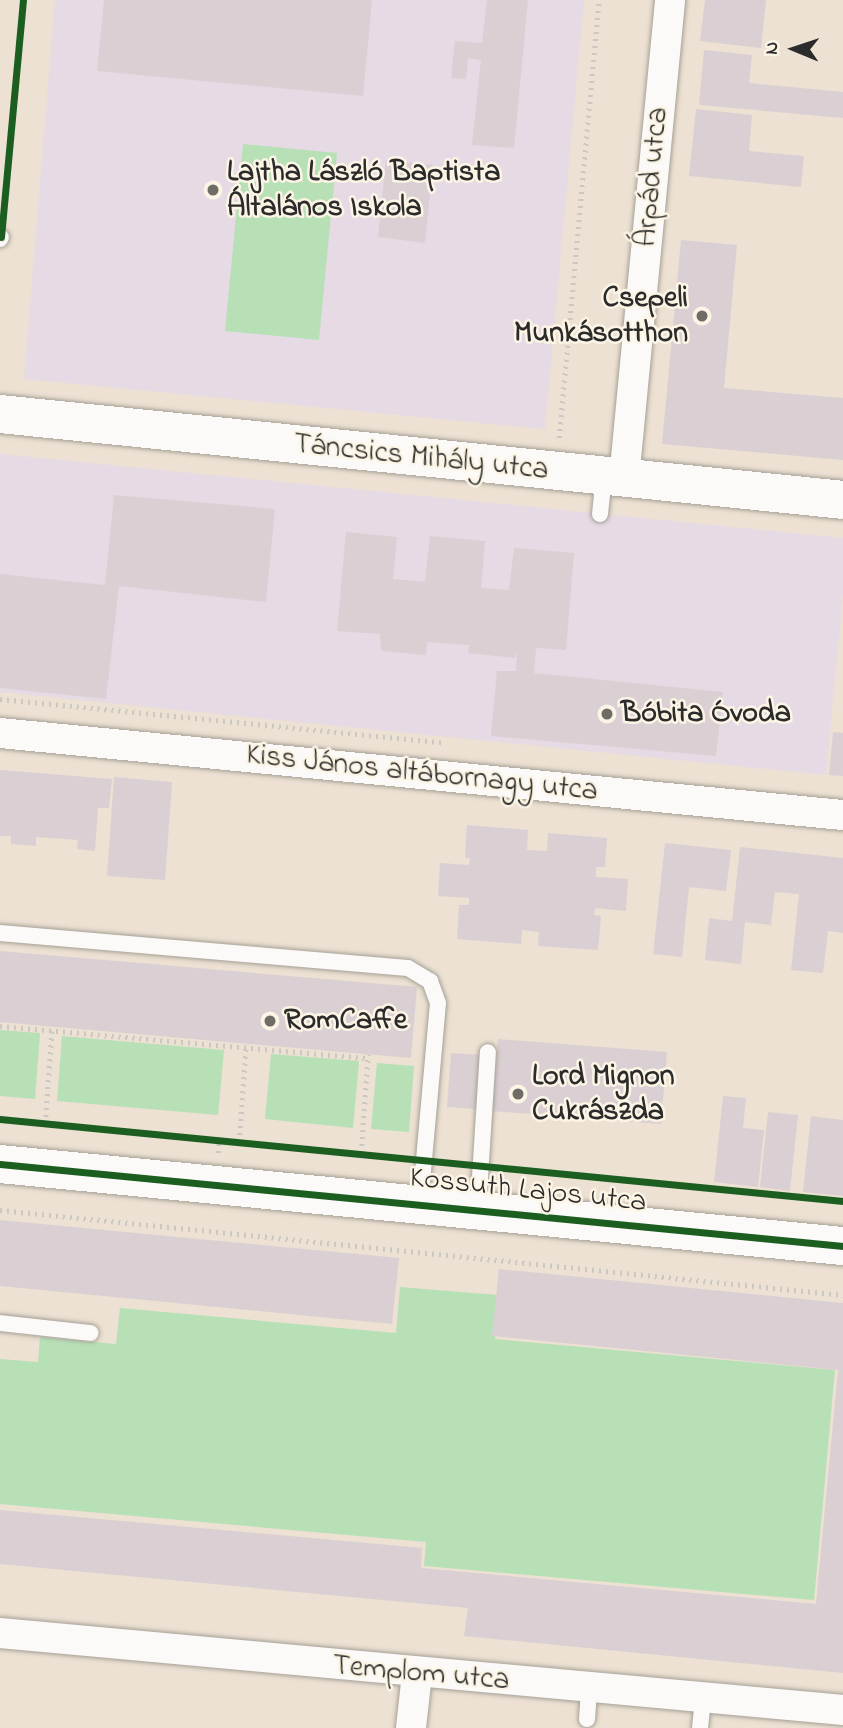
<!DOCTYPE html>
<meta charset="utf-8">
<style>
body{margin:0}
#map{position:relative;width:843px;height:1728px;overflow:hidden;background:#ece1d2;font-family:"Indie Flower",sans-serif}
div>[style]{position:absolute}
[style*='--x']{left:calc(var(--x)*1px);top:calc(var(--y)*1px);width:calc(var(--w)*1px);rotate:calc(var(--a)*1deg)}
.built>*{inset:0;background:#e6dae5}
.green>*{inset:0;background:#b7e0b7}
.building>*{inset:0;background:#dad0d3}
.path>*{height:4.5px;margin-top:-2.25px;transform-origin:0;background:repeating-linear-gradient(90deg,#cbc8c4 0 2px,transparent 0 7px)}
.roads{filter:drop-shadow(0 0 2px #a6a097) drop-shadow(0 0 2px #a6a097)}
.service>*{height:16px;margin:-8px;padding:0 8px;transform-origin:8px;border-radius:8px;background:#fcfaf8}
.minor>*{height:30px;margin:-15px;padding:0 15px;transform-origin:15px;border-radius:15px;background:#fcfaf8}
.tertiary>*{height:38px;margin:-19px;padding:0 19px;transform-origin:19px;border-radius:19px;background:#fcfaf8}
.cycleway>*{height:7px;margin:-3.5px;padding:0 3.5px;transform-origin:3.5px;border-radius:3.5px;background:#1b5e20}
.dots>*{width:19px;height:19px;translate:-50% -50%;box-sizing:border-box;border:4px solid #fcf5e5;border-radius:50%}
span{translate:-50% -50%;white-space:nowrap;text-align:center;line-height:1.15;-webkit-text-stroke:5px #fcf5e5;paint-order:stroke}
.poi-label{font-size:30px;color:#2b2b2b;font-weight:700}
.left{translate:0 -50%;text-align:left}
.right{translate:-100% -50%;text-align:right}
.street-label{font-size:30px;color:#2b2b2b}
.north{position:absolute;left:759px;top:14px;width:70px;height:70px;-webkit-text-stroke:5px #fcf5e5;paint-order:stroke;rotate:272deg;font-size:19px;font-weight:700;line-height:28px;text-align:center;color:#2b2b2b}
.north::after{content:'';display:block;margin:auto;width:24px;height:32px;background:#2b2b2b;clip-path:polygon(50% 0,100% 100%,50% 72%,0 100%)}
</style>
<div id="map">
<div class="built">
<div style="clip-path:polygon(55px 0,584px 0,545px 429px,24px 379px)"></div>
<div style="clip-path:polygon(0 454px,843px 538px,843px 593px,826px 775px,0 692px)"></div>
</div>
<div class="green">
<div style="clip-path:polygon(243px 144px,337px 153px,319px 340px,225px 331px)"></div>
<div style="clip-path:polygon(0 1030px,40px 1033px,35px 1099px,0 1096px)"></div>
<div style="clip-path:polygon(62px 1036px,224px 1050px,218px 1115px,57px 1101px)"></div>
<div style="clip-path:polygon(271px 1054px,359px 1061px,353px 1128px,265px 1119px)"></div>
<div style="clip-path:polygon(377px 1063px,414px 1066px,409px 1132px,371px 1129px)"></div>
<div style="clip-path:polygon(400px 1287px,498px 1295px,495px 1339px,835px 1370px,814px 1600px,424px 1566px,426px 1542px,0 1504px,0 1359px,38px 1362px,40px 1337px,116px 1344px,120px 1308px,396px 1333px)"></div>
</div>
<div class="building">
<div style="clip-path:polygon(104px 0,372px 0,363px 96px,97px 71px)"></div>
<div style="clip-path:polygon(487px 0,528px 0,514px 148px,472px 145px,481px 60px,468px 58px,466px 79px,451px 78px,455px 41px,482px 43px)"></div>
<div style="clip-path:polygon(705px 0,766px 0,761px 48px,700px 41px)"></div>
<div style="clip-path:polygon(704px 50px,752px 55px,749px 83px,843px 92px,843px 118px,699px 105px)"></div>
<div style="clip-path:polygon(696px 109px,752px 115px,749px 151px,804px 156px,801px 187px,689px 176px)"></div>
<div style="clip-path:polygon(386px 160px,433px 165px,425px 243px,378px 237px)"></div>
<div style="clip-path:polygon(681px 240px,737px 245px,724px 388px,843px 398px,843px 460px,662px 444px)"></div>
<div style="clip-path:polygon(114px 495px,275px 509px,266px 602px,119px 586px,106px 699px,0 688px,0 574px,105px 585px)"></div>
<div style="clip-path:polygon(346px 532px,397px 537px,393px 579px,425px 582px,430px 536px,485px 541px,481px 588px,509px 590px,514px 548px,574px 553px,566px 650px,536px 648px,534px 673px,723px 692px,716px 756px,491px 736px,497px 671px,516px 671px,517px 651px,515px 658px,468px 653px,469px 645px,427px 642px,426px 655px,381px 651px,380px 634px,337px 631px)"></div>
<div style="clip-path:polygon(833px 732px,843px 733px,843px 776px,829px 775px)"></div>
<div style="clip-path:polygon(0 770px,112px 779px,109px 808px,98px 808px,95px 851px,77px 849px,78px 840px,36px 837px,36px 846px,11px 844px,11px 836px,0 836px)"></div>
<div style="clip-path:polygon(114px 777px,172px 782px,165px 880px,107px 876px)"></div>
<div style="clip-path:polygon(467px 825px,528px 830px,527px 850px,547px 851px,548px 833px,607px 838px,605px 867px,596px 867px,596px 877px,628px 879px,626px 911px,595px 908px,594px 915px,601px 916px,598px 950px,538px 946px,539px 932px,522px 930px,521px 944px,457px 939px,459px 905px,469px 905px,469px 898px,438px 896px,440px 863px,469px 865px,470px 858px,465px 858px)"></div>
<div style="clip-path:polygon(665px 843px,731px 850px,726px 891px,689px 887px,682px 957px,653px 954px)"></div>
<div style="clip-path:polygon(740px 847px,843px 858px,843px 933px,828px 931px,823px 973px,791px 970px,799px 894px,775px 892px,771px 925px,745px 922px,741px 964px,705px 960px,709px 918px,732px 921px)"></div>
<div style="clip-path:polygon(0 951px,417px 987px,411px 1058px,0 1022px)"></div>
<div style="clip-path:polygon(498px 1039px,667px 1052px,661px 1124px,492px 1111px)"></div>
<div style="clip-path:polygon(451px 1053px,481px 1055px,477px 1109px,447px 1107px)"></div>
<div style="clip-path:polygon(723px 1096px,746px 1098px,743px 1128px,764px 1130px,758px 1187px,714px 1182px)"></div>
<div style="clip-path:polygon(768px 1112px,798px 1115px,790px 1191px,760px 1187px)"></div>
<div style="clip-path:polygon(811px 1116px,843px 1120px,843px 1196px,803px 1192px)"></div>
<div style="clip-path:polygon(0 1220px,399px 1258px,392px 1324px,0 1286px)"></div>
<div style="clip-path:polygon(499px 1269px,843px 1303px,843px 1673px,464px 1636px,468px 1608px,0 1564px,0 1510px,422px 1548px,421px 1568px,816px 1604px,838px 1370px,492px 1336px)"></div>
</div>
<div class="path">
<div style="--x:559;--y:438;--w:440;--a:-84.8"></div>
<div style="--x:0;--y:699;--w:447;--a:5.6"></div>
<div style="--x:0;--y:1026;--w:369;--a:5"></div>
<div style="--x:45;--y:1124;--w:97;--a:-85.9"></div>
<div style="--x:239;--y:1142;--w:98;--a:-85.9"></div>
<div style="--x:218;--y:1153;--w:13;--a:-86"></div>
<div style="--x:361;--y:1153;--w:99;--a:-86"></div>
<div style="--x:0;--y:1210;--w:847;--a:5.76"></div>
</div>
<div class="roads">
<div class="service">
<div style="--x:0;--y:239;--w:2;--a:-63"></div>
<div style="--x:600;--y:514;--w:38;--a:-84"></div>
<div style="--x:0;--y:933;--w:409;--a:4.9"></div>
<div style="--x:408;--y:968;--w:26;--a:31"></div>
<div style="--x:430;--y:981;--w:23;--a:70"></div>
<div style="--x:438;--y:1003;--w:201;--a:95.1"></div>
<div style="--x:478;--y:1209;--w:157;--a:-86.4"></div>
<div style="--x:0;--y:1323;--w:91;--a:6.3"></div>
<div style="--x:587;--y:1719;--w:30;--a:-86"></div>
<div style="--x:700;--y:1728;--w:30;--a:-84"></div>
</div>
<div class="minor">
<div style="--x:624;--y:479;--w:481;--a:-84.5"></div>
<div style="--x:0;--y:733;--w:847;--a:5.56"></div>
<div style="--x:0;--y:1633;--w:847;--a:5.22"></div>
<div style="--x:411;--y:1728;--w:54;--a:-83.7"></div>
</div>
<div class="tertiary">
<div style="--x:0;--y:414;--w:847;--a:5.82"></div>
<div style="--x:0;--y:1164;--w:847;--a:5.56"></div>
</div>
</div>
<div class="cycleway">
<div style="--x:1;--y:237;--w:238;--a:-84.7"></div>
<div style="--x:0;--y:1119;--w:847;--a:5.56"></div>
<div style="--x:0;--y:1164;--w:847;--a:5.56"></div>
</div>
<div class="dots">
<div style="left:213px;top:190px;background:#6f6b65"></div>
<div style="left:702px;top:316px;background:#6f6b65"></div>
<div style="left:607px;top:714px;background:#6f6b65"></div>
<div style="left:270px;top:1021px;background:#6f6b65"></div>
<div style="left:518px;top:1094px;background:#6f6b65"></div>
</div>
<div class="poi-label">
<span class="left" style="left:227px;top:190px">Lajtha László Baptista<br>Általános Iskola</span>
<span class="right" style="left:688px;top:316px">Csepeli<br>Munkásotthon</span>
<span class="left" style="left:621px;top:714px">Bóbita Óvoda</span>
<span class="left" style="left:284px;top:1021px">RomCaffe</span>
<span class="left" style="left:532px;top:1094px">Lord Mignon<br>Cukrászda</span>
</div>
<div class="street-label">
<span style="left:653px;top:177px;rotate:-85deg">Árpád utca</span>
<span style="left:421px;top:458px;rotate:6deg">Táncsics Mihály utca</span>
<span style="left:422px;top:774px;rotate:6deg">Kiss János altábornagy utca</span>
<span style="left:528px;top:1191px;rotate:6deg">Kossuth Lajos utca</span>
<span style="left:421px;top:1674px;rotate:5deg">Templom utca</span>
</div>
<div class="north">N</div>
</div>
